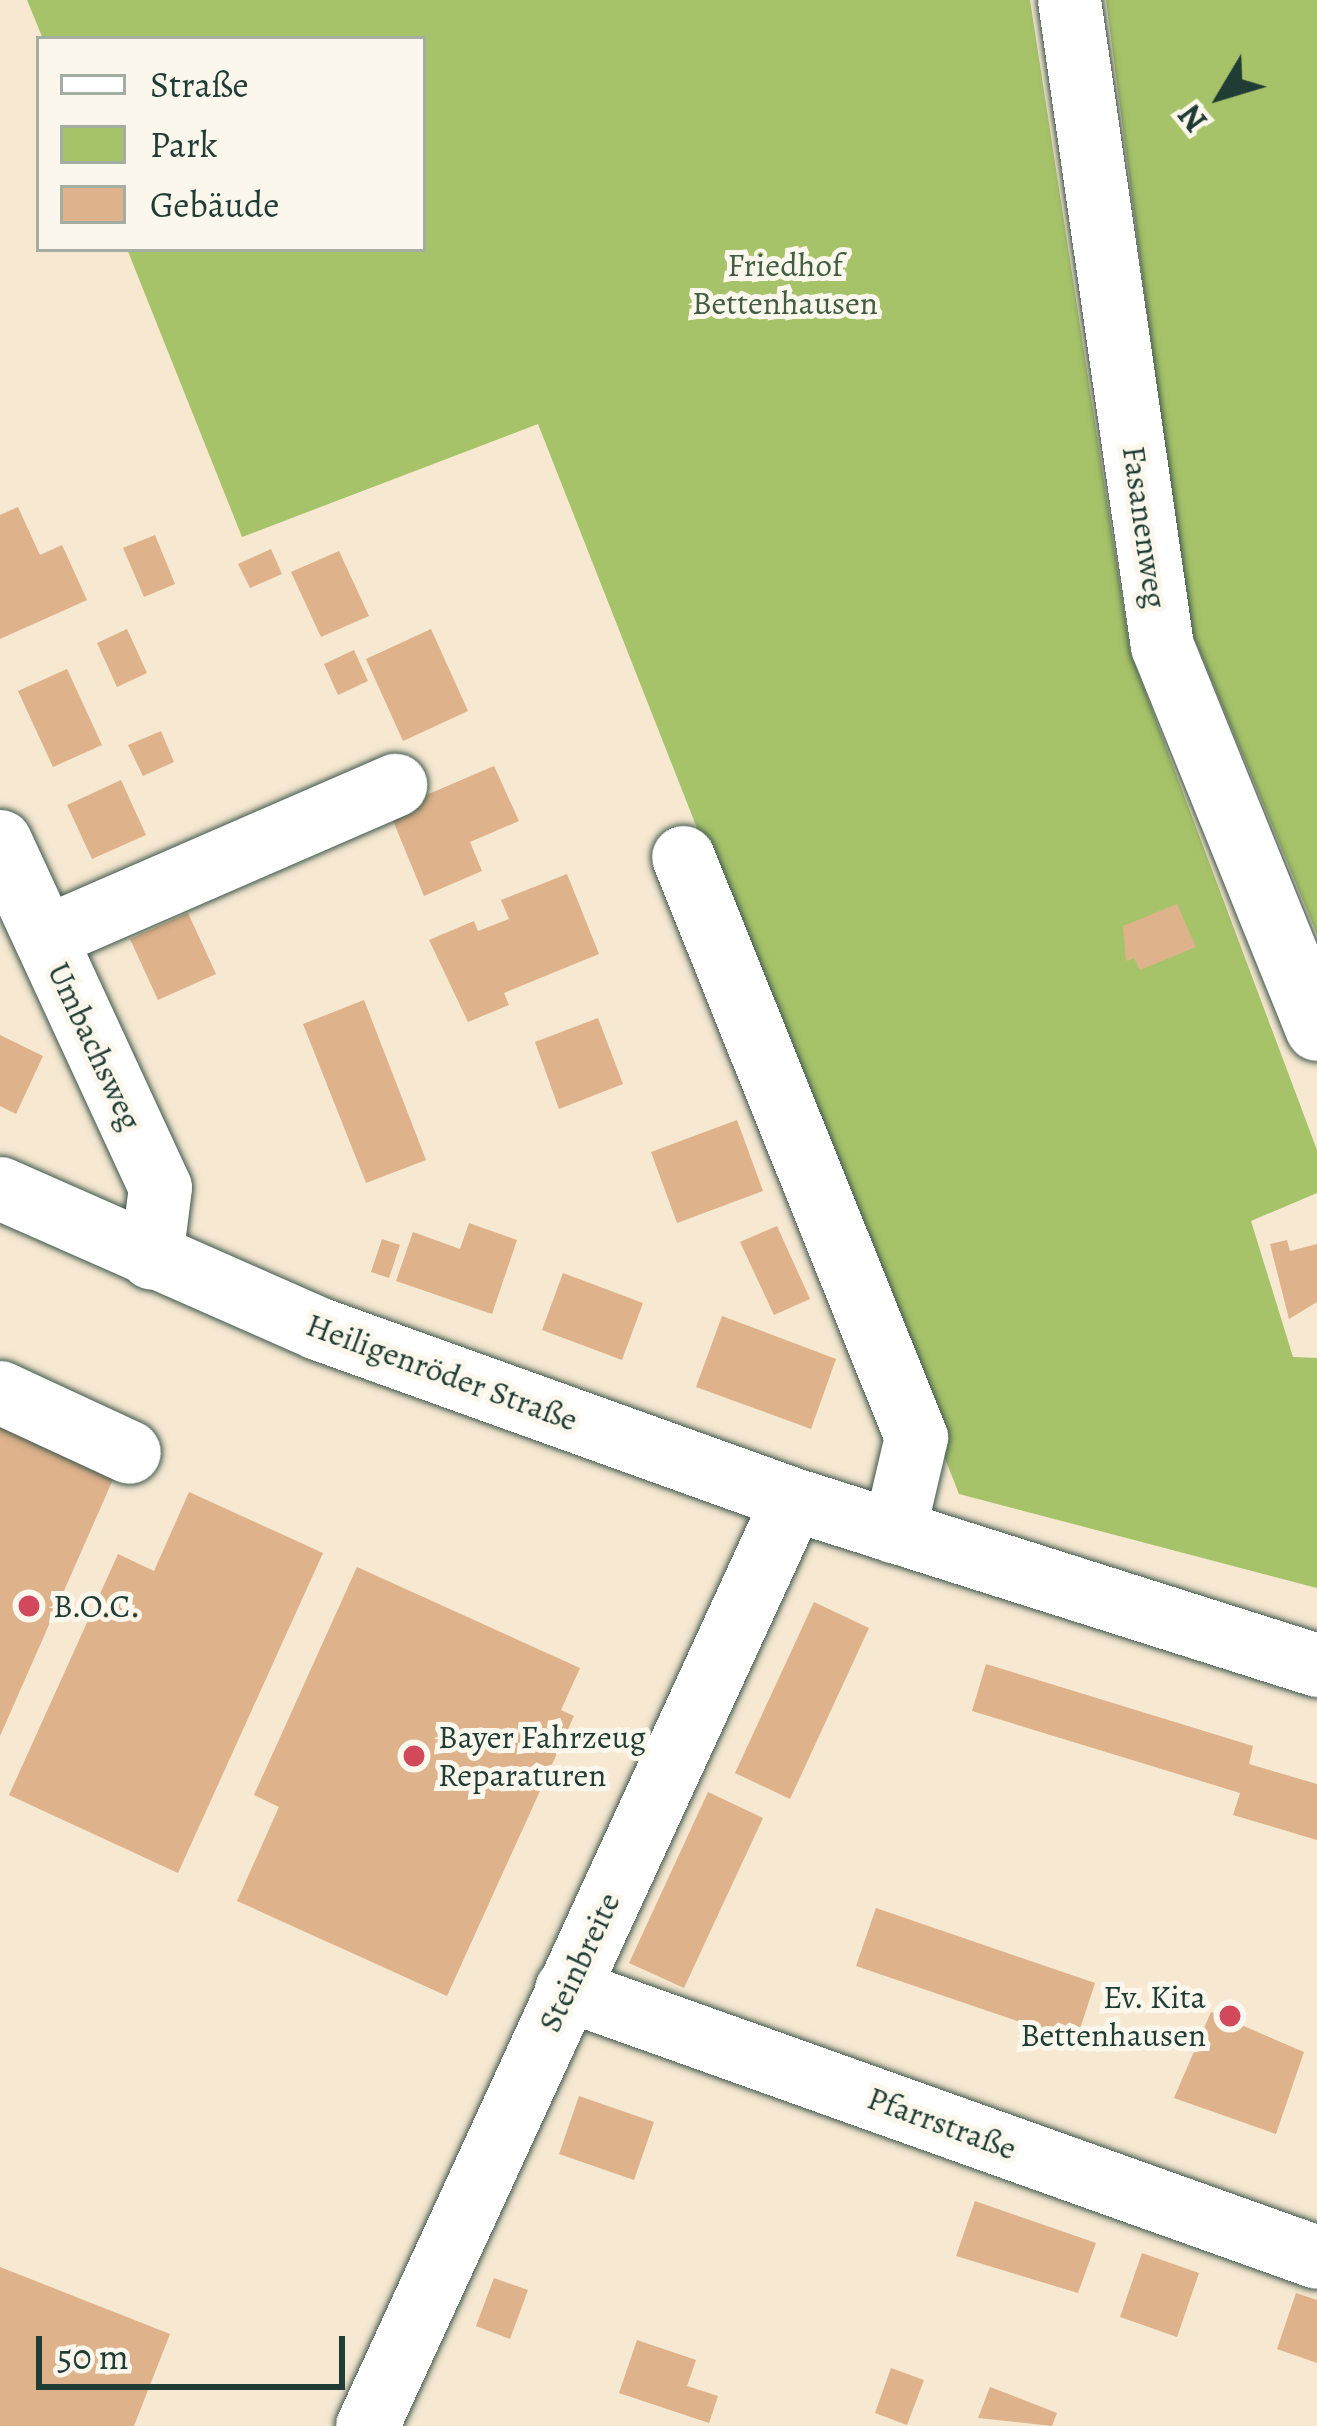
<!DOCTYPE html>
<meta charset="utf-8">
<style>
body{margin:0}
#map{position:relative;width:1317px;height:2426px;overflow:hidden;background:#f6e8d1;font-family:Alegreya,serif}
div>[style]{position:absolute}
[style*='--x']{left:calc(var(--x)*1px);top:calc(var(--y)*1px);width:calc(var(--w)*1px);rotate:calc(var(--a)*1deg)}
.green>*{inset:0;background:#a7c36a}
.building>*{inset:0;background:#deb28b}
.roads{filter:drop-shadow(0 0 3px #3f574c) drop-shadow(0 0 3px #3f574c)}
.minor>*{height:63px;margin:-31.5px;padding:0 31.5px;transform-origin:31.5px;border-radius:31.5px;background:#fff}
.dots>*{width:33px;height:33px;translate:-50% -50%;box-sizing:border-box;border:6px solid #fbf7ec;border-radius:50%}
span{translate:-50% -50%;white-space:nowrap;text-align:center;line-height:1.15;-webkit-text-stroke:10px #fbf7ec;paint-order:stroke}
.park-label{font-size:33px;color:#415e42}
.street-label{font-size:33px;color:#1f3d34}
.poi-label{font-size:33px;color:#1f3d34}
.left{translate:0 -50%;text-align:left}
.right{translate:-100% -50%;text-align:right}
.legend{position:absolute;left:36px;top:36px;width:390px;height:216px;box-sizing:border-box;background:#fbf7ec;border:3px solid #a3ada2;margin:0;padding:15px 21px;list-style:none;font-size:36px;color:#1f3d34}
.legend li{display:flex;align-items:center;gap:24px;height:60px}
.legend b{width:60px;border:3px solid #a3ada2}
.north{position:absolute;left:1161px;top:36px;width:120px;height:120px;-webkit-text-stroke:9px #fbf7ec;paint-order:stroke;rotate:232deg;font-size:33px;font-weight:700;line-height:48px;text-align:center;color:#1f3d34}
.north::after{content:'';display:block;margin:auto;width:42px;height:54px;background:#1f3d34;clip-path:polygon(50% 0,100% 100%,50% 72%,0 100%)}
.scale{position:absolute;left:36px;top:2336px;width:309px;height:54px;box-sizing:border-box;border:6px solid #1f3d34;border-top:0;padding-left:15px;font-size:36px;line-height:42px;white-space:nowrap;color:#1f3d34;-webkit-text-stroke:9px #fbf7ec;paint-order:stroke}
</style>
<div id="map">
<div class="green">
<div style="clip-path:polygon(27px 0,1030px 0,1130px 651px,1317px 1150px,1317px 1193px,1251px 1221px,1293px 1357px,1317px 1358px,1317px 1588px,959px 1494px,538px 424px,242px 537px,127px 249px,423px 249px,423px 39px,43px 39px)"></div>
<div style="clip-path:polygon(1106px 0,1317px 0,1317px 934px,1188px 623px)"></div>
</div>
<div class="building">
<div style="clip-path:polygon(18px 507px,40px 555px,62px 545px,87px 600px,0 639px,0 515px)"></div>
<div style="clip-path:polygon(155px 535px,175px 584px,144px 597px,123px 548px)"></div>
<div style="clip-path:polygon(271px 549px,282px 574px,250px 588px,238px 564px)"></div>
<div style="clip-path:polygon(339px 551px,369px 616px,321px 637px,291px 572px)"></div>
<div style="clip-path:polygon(127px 629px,147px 673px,117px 687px,97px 643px)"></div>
<div style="clip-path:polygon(431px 629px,468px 711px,403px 741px,366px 659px)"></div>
<div style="clip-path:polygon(354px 650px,368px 681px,338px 695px,324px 664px)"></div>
<div style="clip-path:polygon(67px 669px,102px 745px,53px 767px,18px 691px)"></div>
<div style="clip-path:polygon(161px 731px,174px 762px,143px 776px,128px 745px)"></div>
<div style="clip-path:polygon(494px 766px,519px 821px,470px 842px,482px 871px,424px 896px,389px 811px)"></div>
<div style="clip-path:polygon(121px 780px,146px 835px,92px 859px,67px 805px)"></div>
<div style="clip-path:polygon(567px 874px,599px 954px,504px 993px,509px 1005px,468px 1022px,429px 940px,474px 921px,478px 931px,509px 919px,501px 900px)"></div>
<div style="clip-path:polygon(1177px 904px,1196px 947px,1140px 970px,1134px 958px,1126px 961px,1123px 926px)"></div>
<div style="clip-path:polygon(188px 913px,216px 974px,158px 1000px,130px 939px)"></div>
<div style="clip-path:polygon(364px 1000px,426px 1160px,366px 1183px,303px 1024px)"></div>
<div style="clip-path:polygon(598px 1018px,623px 1084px,559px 1109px,535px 1042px)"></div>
<div style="clip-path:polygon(0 1035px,43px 1056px,16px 1114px,0 1106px)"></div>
<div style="clip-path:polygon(737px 1120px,763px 1191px,677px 1223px,651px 1152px)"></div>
<div style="clip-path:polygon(469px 1223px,517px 1240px,492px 1314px,396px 1281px,413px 1232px,460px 1249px)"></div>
<div style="clip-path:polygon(777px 1226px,810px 1299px,774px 1315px,740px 1242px)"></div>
<div style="clip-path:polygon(382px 1239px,400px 1245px,389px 1278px,371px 1272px)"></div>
<div style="clip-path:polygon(1287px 1240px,1290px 1251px,1317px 1244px,1317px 1302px,1289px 1319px,1270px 1244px)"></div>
<div style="clip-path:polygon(563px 1273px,643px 1303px,622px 1360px,542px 1330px)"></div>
<div style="clip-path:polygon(722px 1316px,836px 1359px,811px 1429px,696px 1387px)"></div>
<div style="clip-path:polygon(0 1425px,115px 1475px,0 1736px)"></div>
<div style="clip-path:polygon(189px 1492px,323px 1553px,178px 1873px,9px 1795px,118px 1554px,154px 1571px)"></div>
<div style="clip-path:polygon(357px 1567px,580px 1668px,561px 1710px,574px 1716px,447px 1996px,237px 1901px,279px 1807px,254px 1795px)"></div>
<div style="clip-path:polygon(814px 1602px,869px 1628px,790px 1799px,735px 1773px)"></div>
<div style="clip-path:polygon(986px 1664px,1253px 1746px,1249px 1764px,1317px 1784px,1317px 1840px,1233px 1815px,1240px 1793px,972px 1711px)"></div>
<div style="clip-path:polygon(708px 1792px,763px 1818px,684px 1988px,629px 1963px)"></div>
<div style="clip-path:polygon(876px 1908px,1095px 1983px,1076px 2041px,856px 1966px)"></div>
<div style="clip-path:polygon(1211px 2012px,1304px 2052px,1276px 2134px,1174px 2098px)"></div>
<div style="clip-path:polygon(579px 2096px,654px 2122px,634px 2180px,559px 2154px)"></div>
<div style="clip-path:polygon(975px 2201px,1096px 2243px,1078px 2293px,956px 2256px)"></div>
<div style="clip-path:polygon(1142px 2253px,1199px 2273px,1177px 2337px,1120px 2317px)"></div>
<div style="clip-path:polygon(0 2267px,170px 2334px,134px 2426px,0 2426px)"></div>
<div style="clip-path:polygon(494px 2278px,528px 2290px,510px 2339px,476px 2326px)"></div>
<div style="clip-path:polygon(1296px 2293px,1317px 2300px,1317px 2363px,1277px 2349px)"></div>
<div style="clip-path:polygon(637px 2340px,696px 2360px,687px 2386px,718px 2396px,709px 2423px,619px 2393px)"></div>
<div style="clip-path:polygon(891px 2368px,924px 2380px,907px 2425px,875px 2413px)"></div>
<div style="clip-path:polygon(990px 2387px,1057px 2413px,1052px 2426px,978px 2418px)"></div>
</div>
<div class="roads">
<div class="minor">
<div style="--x:1069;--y:0;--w:653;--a:81.81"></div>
<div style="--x:1162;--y:646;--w:413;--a:68"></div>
<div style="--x:0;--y:841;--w:381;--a:65.2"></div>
<div style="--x:160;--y:1187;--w:71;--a:97.3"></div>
<div style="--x:683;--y:857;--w:625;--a:68.11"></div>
<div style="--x:916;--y:1437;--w:97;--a:103.2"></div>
<div style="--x:45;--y:937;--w:382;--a:-23.5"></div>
<div style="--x:0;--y:1188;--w:347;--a:23.8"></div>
<div style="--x:317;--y:1328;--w:506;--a:19.76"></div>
<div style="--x:793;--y:1499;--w:550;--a:17.58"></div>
<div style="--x:0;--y:1392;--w:142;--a:24.9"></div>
<div style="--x:566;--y:1989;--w:797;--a:19.64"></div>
<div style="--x:367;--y:2426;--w:1020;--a:-65.32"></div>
</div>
</div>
<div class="dots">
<div style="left:29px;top:1606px;background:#d1495b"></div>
<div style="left:414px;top:1756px;background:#d1495b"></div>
<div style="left:1230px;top:2016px;background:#d1495b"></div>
</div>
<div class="park-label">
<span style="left:785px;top:284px">Friedhof<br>Bettenhausen</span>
</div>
<div class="street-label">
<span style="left:1145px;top:527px;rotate:82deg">Fasanenweg</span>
<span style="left:95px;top:1046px;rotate:65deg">Umbachsweg</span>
<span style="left:442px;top:1372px;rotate:20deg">Heiligenröder Straße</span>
<span style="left:579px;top:1962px;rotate:-65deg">Steinbreite</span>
<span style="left:942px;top:2123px;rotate:20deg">Pfarrstraße</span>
</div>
<div class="poi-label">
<span class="left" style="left:53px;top:1606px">B.O.C.</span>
<span class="left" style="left:438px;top:1756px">Bayer Fahrzeug<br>Reparaturen</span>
<span class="right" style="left:1206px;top:2016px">Ev. Kita<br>Bettenhausen</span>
</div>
<ul class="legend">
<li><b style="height:15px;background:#fff"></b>Straße</li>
<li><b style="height:33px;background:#a7c36a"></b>Park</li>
<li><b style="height:33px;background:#deb28b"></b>Gebäude</li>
</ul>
<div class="north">N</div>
<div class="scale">50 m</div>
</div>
